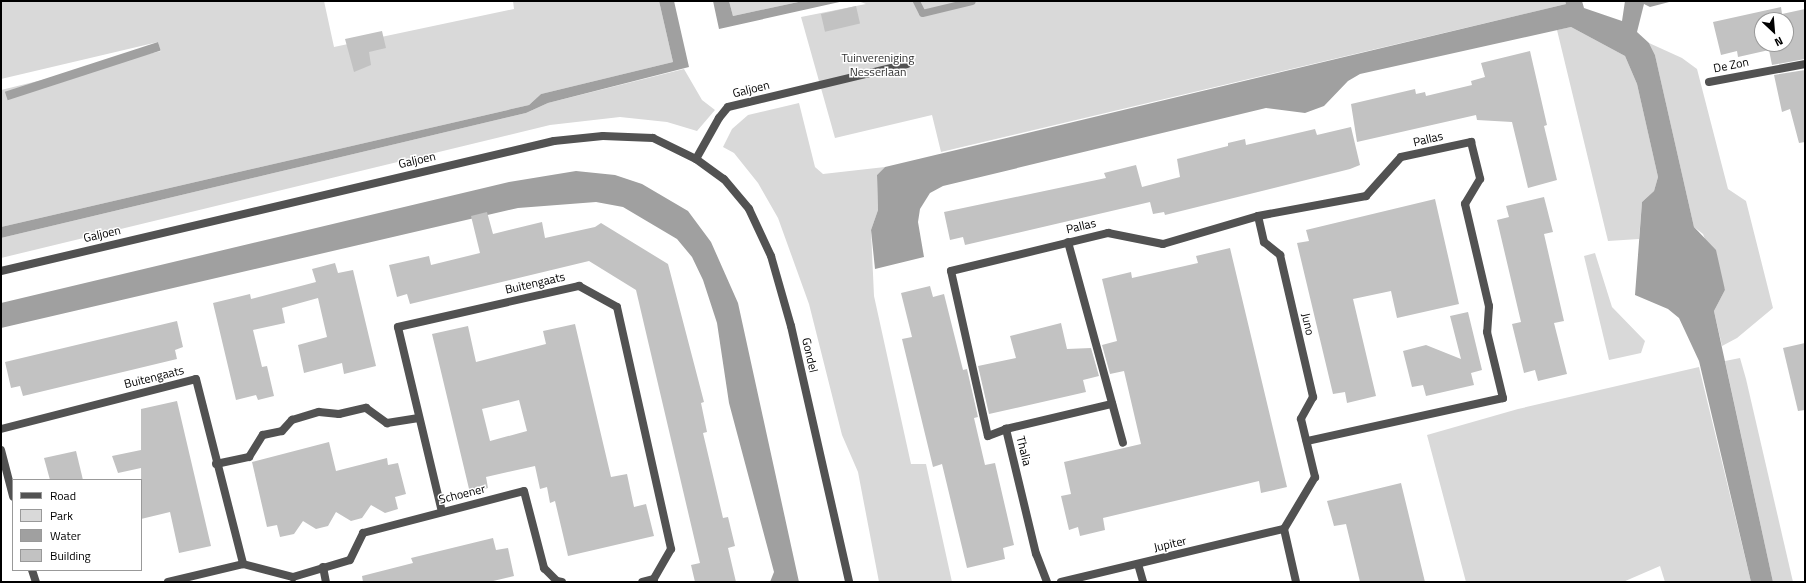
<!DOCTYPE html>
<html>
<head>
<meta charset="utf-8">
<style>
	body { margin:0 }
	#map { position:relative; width:1806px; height:583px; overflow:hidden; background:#fff; font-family:"Titillium Web",sans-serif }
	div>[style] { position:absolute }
	.green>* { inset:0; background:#d9d9d9 }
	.water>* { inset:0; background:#a0a0a0; transform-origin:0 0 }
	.stream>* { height:7px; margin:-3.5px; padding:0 3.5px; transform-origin:3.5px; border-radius:3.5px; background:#a0a0a0 }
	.building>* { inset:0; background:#c2c2c2; transform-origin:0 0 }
	.service>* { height:8px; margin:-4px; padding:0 4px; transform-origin:4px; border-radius:4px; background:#525252 }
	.pedestrian>* { height:8px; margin:-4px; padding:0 4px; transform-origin:4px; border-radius:4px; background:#525252 }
	.minor>* { height:8px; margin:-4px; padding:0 4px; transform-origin:4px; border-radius:4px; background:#525252 }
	span { translate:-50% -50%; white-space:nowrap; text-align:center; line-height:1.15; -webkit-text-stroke:3px #fff; paint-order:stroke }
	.park-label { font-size:12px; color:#303030 }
	.street-label { font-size:12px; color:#000 }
	.frame { position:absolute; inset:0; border:2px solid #000; pointer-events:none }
	.legend { position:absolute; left:12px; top:479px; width:130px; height:92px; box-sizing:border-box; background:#fff; border:1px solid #999; margin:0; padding:5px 7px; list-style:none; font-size:12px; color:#000 }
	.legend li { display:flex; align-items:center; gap:8px; height:20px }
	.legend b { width:20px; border:1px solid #999 }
	.north { position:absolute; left:1754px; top:12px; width:40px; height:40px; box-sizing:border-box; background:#fff; border:1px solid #999; border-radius:50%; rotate:154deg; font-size:11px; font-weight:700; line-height:16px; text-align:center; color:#000 }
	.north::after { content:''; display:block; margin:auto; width:14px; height:18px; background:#000; clip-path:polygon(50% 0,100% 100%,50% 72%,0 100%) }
</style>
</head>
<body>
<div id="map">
	<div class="green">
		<div style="clip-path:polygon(1px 1px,324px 1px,334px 47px,514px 9px,513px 1px,659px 1px,673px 62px,541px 94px,529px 105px,1px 227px,1px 90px,161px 51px,158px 42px,1px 79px)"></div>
		<div style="clip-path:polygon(729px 1px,803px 1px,733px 16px)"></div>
		<div style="clip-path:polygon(858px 1px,1565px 1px,1566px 4px,941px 152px,932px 115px,835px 138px,801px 17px,866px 4px)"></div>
		<div style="clip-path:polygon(1571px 27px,1625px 56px,1637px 84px,1658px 177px,1654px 191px,1642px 202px,1639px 239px,1608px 241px,1557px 30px)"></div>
		<div style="clip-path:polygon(1649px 43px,1682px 58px,1697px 69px,1728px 189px,1746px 201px,1773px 308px,1737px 338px,1722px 346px,1714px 311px,1725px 290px,1703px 234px,1694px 227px,1655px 55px)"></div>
		<div style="clip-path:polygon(684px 69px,702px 100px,715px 110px,697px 131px,667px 122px,620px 117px,550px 125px,1px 258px,1px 238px,526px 113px,548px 103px)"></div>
		<div style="clip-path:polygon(799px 103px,815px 167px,823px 174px,885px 167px,877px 175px,878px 210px,871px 230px,874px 296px,911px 464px,926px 464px,952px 582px,879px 582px,858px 472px,842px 435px,809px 304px,778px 218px,758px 183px,734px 153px,723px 147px,732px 129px,748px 115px)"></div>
		<div style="clip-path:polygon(1595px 253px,1612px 307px,1645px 341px,1641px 353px,1609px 360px,1584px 256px)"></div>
		<div style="clip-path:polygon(1740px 358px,1746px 379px,1793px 582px,1773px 582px,1725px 361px)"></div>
		<div style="clip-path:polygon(1699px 367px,1751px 582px,1665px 582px,1660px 566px,1623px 582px,1466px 582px,1427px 435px,1518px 409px)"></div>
	</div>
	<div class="water">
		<div style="clip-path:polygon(659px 1px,674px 1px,689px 67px,548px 103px,526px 113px,1px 238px,1px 227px,529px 105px,541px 94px,673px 62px)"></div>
		<div style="clip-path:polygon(713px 1px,729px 1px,733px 16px,803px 1px,844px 1px,719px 29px)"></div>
		<div style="clip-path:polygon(1565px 1px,1582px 1px,1584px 8px,1622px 21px,1625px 1px,1673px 1px,1650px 7px,1644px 4px,1637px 32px,1649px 43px,1655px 55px,1694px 227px,1716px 250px,1725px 290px,1714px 311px,1773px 582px,1751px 582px,1699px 361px,1679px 318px,1668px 309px,1635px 295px,1642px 202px,1654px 191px,1658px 177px,1637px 84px,1625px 56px,1571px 27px,1360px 74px,1348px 81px,1324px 106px,1305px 113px,1266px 108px,943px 186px,930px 193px,920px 209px,918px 222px,924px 257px,875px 269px,871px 230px,878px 210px,877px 175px,885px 167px,1566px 4px)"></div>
		<div style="left:158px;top:42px;width:9px;height:161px;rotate:72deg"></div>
		<div style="clip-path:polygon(576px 171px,615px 175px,642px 184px,688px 211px,711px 242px,738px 303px,799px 582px,770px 582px,774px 572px,729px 403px,717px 323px,703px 280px,692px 257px,677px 239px,623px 207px,596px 202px,518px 208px,1px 328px,1px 303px,509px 182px)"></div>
	</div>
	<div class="stream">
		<div style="left:916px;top:1px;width:13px;rotate:63deg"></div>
		<div style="left:922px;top:13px;width:51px;rotate:-13.5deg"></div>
	</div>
	<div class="building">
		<div style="left:856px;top:6px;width:18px;height:36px;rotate:77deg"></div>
		<div style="clip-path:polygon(evenodd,1781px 7px,1782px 14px,1805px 9px,1805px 59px,1772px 65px,1769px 50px,1738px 57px,1737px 51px,1721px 55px,1713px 22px,1781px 7px,1762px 20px,1786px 20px,1786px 44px,1762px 44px,1762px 20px)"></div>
		<div style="clip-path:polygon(382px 31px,386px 48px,369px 52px,371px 65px,354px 72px,345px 39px)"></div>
		<div style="clip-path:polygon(1530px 51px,1547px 125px,1544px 126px,1557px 180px,1528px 188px,1512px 122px,1477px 120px,1476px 115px,1357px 142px,1351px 104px,1415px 89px,1416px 94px,1425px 92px,1426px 96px,1472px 85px,1471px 81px,1485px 77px,1481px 63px)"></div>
		<div style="clip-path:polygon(1805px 70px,1805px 142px,1799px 143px,1790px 109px,1782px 112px,1774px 75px)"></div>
		<div style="clip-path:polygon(1351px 127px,1360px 165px,1350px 169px,1165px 215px,1164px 212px,1153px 214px,1150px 202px,965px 245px,963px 237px,950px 240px,944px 212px,1106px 178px,1104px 173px,1136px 165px,1142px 187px,1180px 177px,1177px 159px,1228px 146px,1228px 143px,1245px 139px,1246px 145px,1315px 129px,1317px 135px)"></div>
		<div style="clip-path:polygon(1544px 197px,1553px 232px,1544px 234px,1564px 321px,1554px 323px,1567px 374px,1538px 381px,1535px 370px,1524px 373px,1512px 324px,1521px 322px,1497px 220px,1509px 217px,1506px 206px)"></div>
		<div style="clip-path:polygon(1435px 199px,1459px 304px,1397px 318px,1391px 291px,1353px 299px,1376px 396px,1347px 403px,1345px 392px,1333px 394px,1297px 243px,1309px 241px,1306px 230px)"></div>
		<div style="clip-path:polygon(487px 212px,493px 234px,542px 222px,545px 238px,595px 227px,601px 223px,668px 264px,704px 402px,701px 403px,707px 432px,703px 433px,723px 518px,728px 517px,735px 546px,728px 548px,736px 582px,695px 582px,691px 565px,700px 563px,636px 290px,589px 261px,410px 304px,407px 294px,397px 297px,389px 265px,429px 256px,431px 265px,480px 253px,471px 216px)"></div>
		<div style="clip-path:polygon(1230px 248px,1287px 487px,1261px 493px,1259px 481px,1103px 518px,1105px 530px,1080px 536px,1078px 527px,1069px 530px,1061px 496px,1071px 494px,1064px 462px,1141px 444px,1124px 371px,1110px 374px,1102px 345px,1117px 341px,1102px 279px,1131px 272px,1132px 278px,1198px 263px,1196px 256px)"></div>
		<div style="clip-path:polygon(335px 263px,338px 273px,353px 270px,376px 366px,344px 374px,342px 363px,304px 373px,298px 345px,327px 337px,318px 298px,282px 308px,285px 323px,253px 330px,262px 367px,267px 366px,274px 396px,258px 400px,256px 395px,236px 400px,213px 303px,250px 294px,251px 299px,316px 282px,312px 269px)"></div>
		<div style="clip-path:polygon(930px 286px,933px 297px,944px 294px,963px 370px,967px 369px,978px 417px,974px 418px,985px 465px,995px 463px,1014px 545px,1003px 548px,1005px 559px,967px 568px,942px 464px,933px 467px,902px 339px,912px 337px,901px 293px)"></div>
		<div style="clip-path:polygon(1468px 312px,1482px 370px,1471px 373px,1474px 385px,1426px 396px,1423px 385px,1412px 387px,1403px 351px,1426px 345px,1461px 359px,1450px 316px)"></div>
		<div style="clip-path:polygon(177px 321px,183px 347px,175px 350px,177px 359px,23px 396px,20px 386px,11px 388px,5px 362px)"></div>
		<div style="clip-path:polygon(1061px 323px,1067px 349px,1091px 348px,1099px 376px,1083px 380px,1086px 392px,989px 414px,978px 366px,1016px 358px,1010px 336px)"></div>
		<div style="clip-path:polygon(evenodd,575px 324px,611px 477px,627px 474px,634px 507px,646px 504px,654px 536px,568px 556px,555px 501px,550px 503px,547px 487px,540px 489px,535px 466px,486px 477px,488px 488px,470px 493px,432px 334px,468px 326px,476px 362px,546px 344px,543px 331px,575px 324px,519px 400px,527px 431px,490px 441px,482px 409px,519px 400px)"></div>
		<div style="clip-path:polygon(1805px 343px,1805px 410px,1798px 411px,1783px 348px)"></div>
		<div style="clip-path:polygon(177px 401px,211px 546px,179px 553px,170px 512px,141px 519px,141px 468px,118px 473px,112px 456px,141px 450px,141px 409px)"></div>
		<div style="clip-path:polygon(329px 442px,336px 471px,387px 458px,388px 465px,398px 463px,406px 494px,395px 497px,398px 509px,385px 513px,371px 505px,362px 518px,351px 521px,336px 512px,328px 526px,316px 529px,303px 521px,294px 534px,280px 537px,277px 525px,267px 527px,252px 462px)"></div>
		<div style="clip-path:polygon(76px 451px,83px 480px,50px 480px,44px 458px)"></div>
		<div style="clip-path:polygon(1401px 483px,1425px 582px,1360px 582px,1346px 524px,1334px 526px,1327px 501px)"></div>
		<div style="clip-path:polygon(493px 538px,496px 550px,508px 548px,514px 576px,489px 582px,363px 582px,362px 576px,413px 563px,411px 558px)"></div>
	</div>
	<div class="service">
		<div style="left:719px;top:118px;width:14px;rotate:-51deg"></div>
		<div style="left:728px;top:107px;width:184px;rotate:-13.5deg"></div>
		<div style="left:1138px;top:564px;width:19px;rotate:74deg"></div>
	</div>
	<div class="pedestrian">
		<div style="left:1068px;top:242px;width:208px;rotate:74.7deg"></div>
		<div style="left:951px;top:271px;width:169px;rotate:77.4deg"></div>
		<div style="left:988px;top:436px;width:19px;rotate:-21deg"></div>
		<div style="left:216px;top:464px;width:34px;rotate:-12deg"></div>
		<div style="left:249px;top:457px;width:26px;rotate:-58deg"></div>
		<div style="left:263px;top:435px;width:19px;rotate:-12deg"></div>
		<div style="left:282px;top:431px;width:15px;rotate:-48deg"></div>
		<div style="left:292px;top:420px;width:28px;rotate:-17deg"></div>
		<div style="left:319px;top:412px;width:20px;rotate:6deg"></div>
		<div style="left:339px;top:414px;width:28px;rotate:-13deg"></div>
		<div style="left:366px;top:408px;width:26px;rotate:36deg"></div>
		<div style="left:387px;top:423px;width:32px;rotate:-9deg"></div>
	</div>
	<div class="minor">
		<div style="left:1709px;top:82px;width:98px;rotate:-10.6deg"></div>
		<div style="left:696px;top:159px;width:47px;rotate:-60.7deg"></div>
		<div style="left:1258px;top:216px;width:27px;rotate:77deg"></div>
		<div style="left:1264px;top:242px;width:21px;rotate:39deg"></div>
		<div style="left:1280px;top:255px;width:146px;rotate:76.9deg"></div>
		<div style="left:1313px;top:397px;width:25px;rotate:119deg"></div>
		<div style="left:1301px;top:419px;width:60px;rotate:76.4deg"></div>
		<div style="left:1315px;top:477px;width:61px;rotate:120.8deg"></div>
		<div style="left:1284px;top:529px;width:54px;rotate:77.2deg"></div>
		<div style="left:1px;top:271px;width:568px;rotate:-13.23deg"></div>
		<div style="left:554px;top:141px;width:49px;rotate:-5.8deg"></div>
		<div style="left:603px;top:136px;width:50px;rotate:2.3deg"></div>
		<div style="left:653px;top:138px;width:48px;rotate:26deg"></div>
		<div style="left:696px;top:159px;width:34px;rotate:36deg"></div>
		<div style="left:724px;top:179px;width:39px;rotate:50deg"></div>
		<div style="left:749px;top:209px;width:52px;rotate:64.9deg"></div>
		<div style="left:771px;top:256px;width:73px;rotate:74.1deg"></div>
		<div style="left:791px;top:326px;width:262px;rotate:77.2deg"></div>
		<div style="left:951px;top:271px;width:162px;rotate:-13.6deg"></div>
		<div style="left:1108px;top:233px;width:56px;rotate:11.3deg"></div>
		<div style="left:1163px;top:244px;width:99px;rotate:-16.4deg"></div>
		<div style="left:1258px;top:216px;width:110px;rotate:-10.5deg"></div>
		<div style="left:1366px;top:196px;width:52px;rotate:-48.1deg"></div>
		<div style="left:1401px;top:157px;width:72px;rotate:-12.1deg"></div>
		<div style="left:1471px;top:142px;width:38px;rotate:76deg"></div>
		<div style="left:1480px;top:179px;width:29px;rotate:121deg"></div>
		<div style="left:1465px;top:204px;width:105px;rotate:76.8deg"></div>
		<div style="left:1489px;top:306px;width:26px;rotate:94deg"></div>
		<div style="left:1487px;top:332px;width:68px;rotate:76.4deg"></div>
		<div style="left:1503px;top:398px;width:201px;rotate:167.6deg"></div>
		<div style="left:1px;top:429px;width:201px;rotate:-14.4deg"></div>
		<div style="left:196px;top:379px;width:191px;rotate:75.7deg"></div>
		<div style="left:1px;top:450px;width:48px;rotate:75.4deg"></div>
		<div style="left:442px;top:512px;width:190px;rotate:-103.4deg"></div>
		<div style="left:398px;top:327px;width:186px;rotate:-12.8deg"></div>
		<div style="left:579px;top:286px;width:43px;rotate:28.9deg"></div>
		<div style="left:617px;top:307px;width:248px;rotate:77.4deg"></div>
		<div style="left:671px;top:549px;width:34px;rotate:120deg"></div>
		<div style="left:654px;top:579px;width:12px;rotate:166deg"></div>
		<div style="left:323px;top:567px;width:15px;rotate:79deg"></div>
		<div style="left:32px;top:570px;width:13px;rotate:72deg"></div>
		<div style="left:168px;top:582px;width:77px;rotate:-13.5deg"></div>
		<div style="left:243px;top:564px;width:52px;rotate:14.6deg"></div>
		<div style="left:293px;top:577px;width:59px;rotate:-16.6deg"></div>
		<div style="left:350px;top:560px;width:30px;rotate:-64deg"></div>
		<div style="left:363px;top:533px;width:166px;rotate:-14.6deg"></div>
		<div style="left:524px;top:491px;width:80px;rotate:75.4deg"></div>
		<div style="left:544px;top:568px;width:18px;rotate:45deg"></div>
		<div style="left:557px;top:581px;width:5px;rotate:11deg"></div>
		<div style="left:1047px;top:582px;width:30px;rotate:-111deg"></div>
		<div style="left:1036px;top:554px;width:129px;rotate:-103.5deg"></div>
		<div style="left:1006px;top:429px;width:109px;rotate:-13.3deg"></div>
		<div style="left:1061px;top:582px;width:229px;rotate:-13.4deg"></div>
	</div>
	<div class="park-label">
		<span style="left:878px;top:65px">Tuinvereniging<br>Nesserlaan</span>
	</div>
	<div class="street-label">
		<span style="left:1731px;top:65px;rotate:-11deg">De Zon</span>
		<span style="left:751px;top:89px;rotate:-14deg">Galjoen</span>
		<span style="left:1428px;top:139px;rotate:-13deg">Pallas</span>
		<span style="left:417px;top:160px;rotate:-13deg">Galjoen</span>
		<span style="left:1081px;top:226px;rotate:-13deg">Pallas</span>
		<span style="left:102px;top:234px;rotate:-13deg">Galjoen</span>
		<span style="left:535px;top:283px;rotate:-13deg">Buitengaats</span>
		<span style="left:1308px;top:324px;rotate:77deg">Juno</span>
		<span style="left:810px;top:355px;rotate:77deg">Gondel</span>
		<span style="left:154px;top:377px;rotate:-14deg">Buitengaats</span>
		<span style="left:1024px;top:451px;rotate:76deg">Thalia</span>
		<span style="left:462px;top:494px;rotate:-14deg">Schoener</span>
		<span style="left:1170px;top:544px;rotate:-13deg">Jupiter</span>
	</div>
	<div class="frame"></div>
	<ul class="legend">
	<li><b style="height:5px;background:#525252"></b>Road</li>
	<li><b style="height:11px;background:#d9d9d9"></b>Park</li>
	<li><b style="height:11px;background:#a0a0a0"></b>Water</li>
	<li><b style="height:11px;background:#c2c2c2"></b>Building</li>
	</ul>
	<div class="north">N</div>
</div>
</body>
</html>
